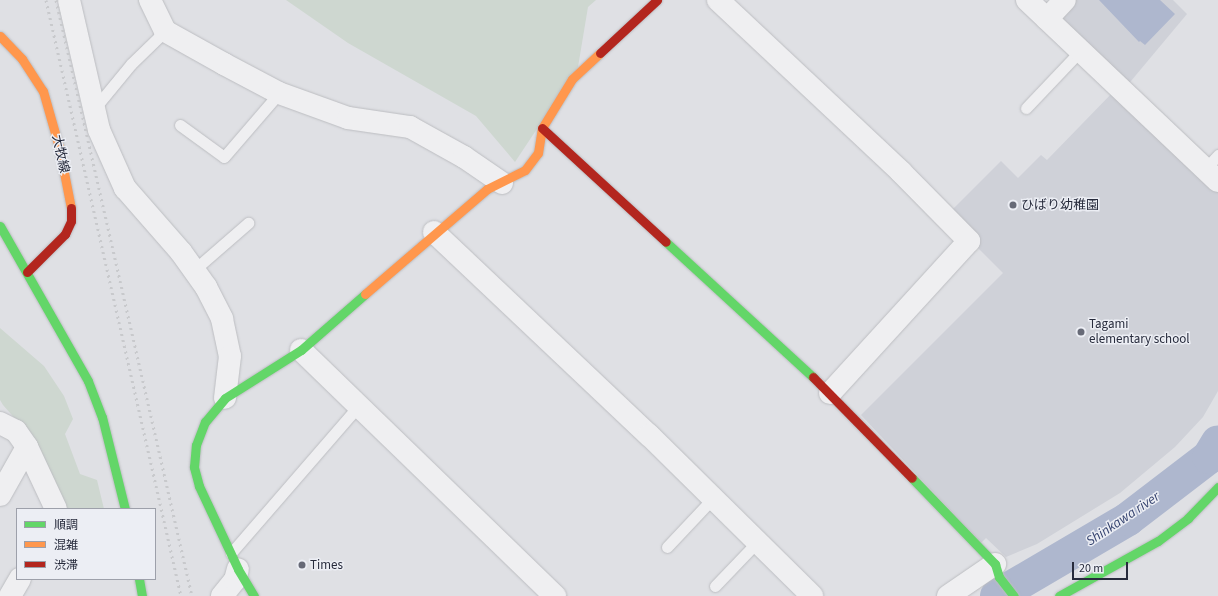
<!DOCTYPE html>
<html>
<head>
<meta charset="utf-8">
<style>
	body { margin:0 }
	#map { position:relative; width:1218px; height:596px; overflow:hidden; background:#dfe0e4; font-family:"Source Sans 3","Noto Sans JP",sans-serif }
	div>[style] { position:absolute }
	.built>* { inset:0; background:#cfd1d8 }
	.green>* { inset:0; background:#ced7d0 }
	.water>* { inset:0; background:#aeb7ce }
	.river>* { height:34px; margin:-17px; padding:0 17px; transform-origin:17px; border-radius:17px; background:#aeb7ce }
	.roads { filter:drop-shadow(0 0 1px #bcbdc1) drop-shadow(0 0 1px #bcbdc1) }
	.lane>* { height:11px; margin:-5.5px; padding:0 5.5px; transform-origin:5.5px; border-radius:5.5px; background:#efeff1 }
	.street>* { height:22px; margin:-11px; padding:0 11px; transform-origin:11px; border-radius:11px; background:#efeff1 }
	.fast>* { height:9px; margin:-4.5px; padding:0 4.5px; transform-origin:4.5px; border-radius:4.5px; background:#63d668 }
	.slow>* { height:9px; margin:-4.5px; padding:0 4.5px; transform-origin:4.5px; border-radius:4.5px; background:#ff974d }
	.jam>* { height:9px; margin:-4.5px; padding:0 4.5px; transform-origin:4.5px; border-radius:4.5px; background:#b3261e }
	.rail>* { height:3px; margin-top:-1.5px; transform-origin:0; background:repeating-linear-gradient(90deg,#c8c9cc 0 2px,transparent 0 6px) }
	.dots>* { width:11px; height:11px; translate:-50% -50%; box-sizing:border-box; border:2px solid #eceef4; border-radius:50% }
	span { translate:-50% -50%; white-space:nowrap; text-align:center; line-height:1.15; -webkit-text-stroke:3px #eceef4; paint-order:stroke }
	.street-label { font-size:13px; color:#272b3c }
	.poi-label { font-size:13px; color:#272b3c }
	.left { translate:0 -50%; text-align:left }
	.water-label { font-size:14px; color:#34426e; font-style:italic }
	.legend { position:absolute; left:16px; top:508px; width:140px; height:72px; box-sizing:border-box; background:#eceef4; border:1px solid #9da0aa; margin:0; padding:5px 7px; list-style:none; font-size:12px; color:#272b3c }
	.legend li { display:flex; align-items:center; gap:8px; height:20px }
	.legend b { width:20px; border:1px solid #9da0aa }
	.scale { position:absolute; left:1072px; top:562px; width:56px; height:18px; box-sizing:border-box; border:2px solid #272b3c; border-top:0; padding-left:5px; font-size:12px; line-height:14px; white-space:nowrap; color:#272b3c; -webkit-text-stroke:3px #eceef4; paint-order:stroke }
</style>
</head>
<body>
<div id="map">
	<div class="built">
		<div style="clip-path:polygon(1072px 0,1173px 0,1187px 14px,1126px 87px,1059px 23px)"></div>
		<div style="clip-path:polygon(1115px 90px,1218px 188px,1218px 391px,1203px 417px,1175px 447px,1120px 493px,1037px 544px,1006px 557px,986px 538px,981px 543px,861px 415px,1003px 273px,946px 216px,1001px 161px,1018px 178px,1041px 155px,1047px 160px)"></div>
	</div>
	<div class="green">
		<div style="clip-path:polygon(286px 0,596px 0,588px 7px,578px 67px,515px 162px,476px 116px,348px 43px)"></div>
		<div style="clip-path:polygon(0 328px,44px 366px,64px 396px,73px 419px,65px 434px,80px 474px,97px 480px,104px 509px,66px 509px,33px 439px,3px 405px,0 400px)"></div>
	</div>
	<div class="water">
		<div style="clip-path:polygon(1099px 0,1160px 0,1175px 14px,1145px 45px,1140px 41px,1139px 42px)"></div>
	</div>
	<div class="river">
		<div style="left:997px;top:596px;width:152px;rotate:-30.4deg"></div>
		<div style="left:1128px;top:519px;width:102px;rotate:-37.4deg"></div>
		<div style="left:1209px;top:457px;width:17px;rotate:-59deg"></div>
	</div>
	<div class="roads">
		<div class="lane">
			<div style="left:1026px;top:108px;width:79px;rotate:-46.5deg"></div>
			<div style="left:94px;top:109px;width:58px;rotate:-50.6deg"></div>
			<div style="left:131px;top:64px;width:47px;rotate:-44.1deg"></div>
			<div style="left:180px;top:125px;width:54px;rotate:36deg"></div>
			<div style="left:224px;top:157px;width:84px;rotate:-49.3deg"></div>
			<div style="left:1206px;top:168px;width:18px;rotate:-47deg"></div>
			<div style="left:194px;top:270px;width:72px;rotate:-41deg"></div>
			<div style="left:667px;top:547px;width:67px;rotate:-46.8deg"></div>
			<div style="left:231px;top:553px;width:196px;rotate:-49.1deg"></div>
			<div style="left:715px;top:586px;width:62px;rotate:-46.3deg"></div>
		</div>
		<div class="street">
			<div style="left:69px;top:0;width:133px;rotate:77deg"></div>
			<div style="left:99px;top:130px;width:64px;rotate:65.9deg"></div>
			<div style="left:125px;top:188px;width:85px;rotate:48.8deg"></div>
			<div style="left:181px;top:252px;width:43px;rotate:54.5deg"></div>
			<div style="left:206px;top:287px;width:36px;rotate:63deg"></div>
			<div style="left:222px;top:319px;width:38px;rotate:78deg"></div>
			<div style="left:230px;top:356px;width:42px;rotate:96.8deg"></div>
			<div style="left:150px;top:0;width:34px;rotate:64deg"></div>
			<div style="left:165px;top:31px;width:68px;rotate:29.2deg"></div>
			<div style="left:224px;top:64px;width:62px;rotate:27.8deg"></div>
			<div style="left:279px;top:93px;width:73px;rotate:19.9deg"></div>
			<div style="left:348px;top:118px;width:63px;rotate:8.3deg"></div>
			<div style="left:410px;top:127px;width:62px;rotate:29.1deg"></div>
			<div style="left:464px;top:157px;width:46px;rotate:34.4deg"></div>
			<div style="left:718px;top:0;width:251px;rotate:43.2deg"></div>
			<div style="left:901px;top:172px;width:97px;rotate:45.4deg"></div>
			<div style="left:969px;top:241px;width:206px;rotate:132.4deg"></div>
			<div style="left:1027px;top:0;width:263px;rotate:43.5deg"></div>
			<div style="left:1047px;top:19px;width:26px;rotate:-47deg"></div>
			<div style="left:434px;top:232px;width:296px;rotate:43.4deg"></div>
			<div style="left:649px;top:435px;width:229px;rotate:44.6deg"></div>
			<div style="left:301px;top:350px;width:354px;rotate:44.1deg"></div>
			<div style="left:0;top:423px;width:18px;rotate:27deg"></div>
			<div style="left:16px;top:431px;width:19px;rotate:55deg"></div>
			<div style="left:27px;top:447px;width:68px;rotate:64.9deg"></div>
			<div style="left:0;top:495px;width:55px;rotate:-60.6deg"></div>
			<div style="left:10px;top:596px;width:20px;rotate:-60deg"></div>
			<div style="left:222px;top:596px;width:21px;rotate:-51deg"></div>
			<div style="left:235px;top:580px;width:11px;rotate:-75deg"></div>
			<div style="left:948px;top:596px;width:57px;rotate:-34.2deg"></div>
		</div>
		<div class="fast">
			<div style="left:0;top:226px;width:178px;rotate:60.4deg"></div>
			<div style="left:88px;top:381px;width:39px;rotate:69deg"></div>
			<div style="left:102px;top:417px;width:95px;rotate:76deg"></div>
			<div style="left:666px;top:242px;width:200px;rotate:42.6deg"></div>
			<div style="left:912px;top:478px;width:120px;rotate:46deg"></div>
			<div style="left:995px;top:564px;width:14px;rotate:73deg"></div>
			<div style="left:999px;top:577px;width:24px;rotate:52deg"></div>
			<div style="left:139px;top:579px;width:17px;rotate:80deg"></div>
			<div style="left:254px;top:596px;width:31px;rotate:-121deg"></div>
			<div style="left:238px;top:569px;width:92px;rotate:-115.2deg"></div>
			<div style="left:199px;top:486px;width:20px;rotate:-105deg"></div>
			<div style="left:194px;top:467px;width:22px;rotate:-85deg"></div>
			<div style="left:196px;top:445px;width:25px;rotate:-69deg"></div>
			<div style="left:205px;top:422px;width:31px;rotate:-50deg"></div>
			<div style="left:225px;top:398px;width:90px;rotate:-32.3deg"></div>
			<div style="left:301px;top:350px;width:85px;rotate:-41.2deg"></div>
			<div style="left:1059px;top:596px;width:113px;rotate:-29.1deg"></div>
			<div style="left:1158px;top:541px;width:38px;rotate:-37deg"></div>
			<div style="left:1188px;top:518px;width:43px;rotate:-45.9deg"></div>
		</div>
		<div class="slow">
			<div style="left:0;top:36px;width:32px;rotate:46deg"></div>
			<div style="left:22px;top:59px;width:38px;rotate:57deg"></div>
			<div style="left:43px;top:91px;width:58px;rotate:74.1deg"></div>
			<div style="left:59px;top:147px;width:62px;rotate:78.9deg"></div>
			<div style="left:365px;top:294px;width:161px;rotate:-40.7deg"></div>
			<div style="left:487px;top:189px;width:42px;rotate:-26.6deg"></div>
			<div style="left:525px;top:170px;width:21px;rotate:-53deg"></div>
			<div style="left:538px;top:153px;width:25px;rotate:-81deg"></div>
			<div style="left:542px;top:128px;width:57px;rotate:-58.5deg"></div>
			<div style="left:572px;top:79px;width:38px;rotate:-43deg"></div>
		</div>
		<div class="jam">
			<div style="left:600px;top:53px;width:78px;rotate:-42.9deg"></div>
			<div style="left:542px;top:128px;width:168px;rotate:42.6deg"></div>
			<div style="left:27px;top:272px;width:54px;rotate:-45deg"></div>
			<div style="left:65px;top:234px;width:14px;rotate:-65deg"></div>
			<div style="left:71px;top:221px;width:13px;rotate:-90deg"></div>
			<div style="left:813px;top:377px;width:141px;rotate:45.6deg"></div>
		</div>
	</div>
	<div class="rail">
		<div style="left:46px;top:0;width:611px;rotate:77.24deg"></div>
		<div style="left:56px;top:0;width:611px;rotate:77.15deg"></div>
	</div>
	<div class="dots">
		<div style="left:1013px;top:205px;background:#676a77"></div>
		<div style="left:1081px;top:332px;background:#676a77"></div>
		<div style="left:302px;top:565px;background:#676a77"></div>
	</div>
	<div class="street-label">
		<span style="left:60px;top:154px;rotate:78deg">大牧線</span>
	</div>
	<div class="poi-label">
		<span class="left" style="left:1021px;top:205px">ひばり幼稚園</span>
		<span class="left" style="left:1089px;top:332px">Tagami<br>elementary school</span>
		<span class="left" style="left:310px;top:565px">Times</span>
	</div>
	<div class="water-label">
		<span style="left:1123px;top:519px;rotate:-34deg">Shinkawa river</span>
	</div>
	<ul class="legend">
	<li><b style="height:5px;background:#63d668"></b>順調</li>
	<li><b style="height:5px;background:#ff974d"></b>混雑</li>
	<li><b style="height:5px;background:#b3261e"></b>渋滞</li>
	</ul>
	<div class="scale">20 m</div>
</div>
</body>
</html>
